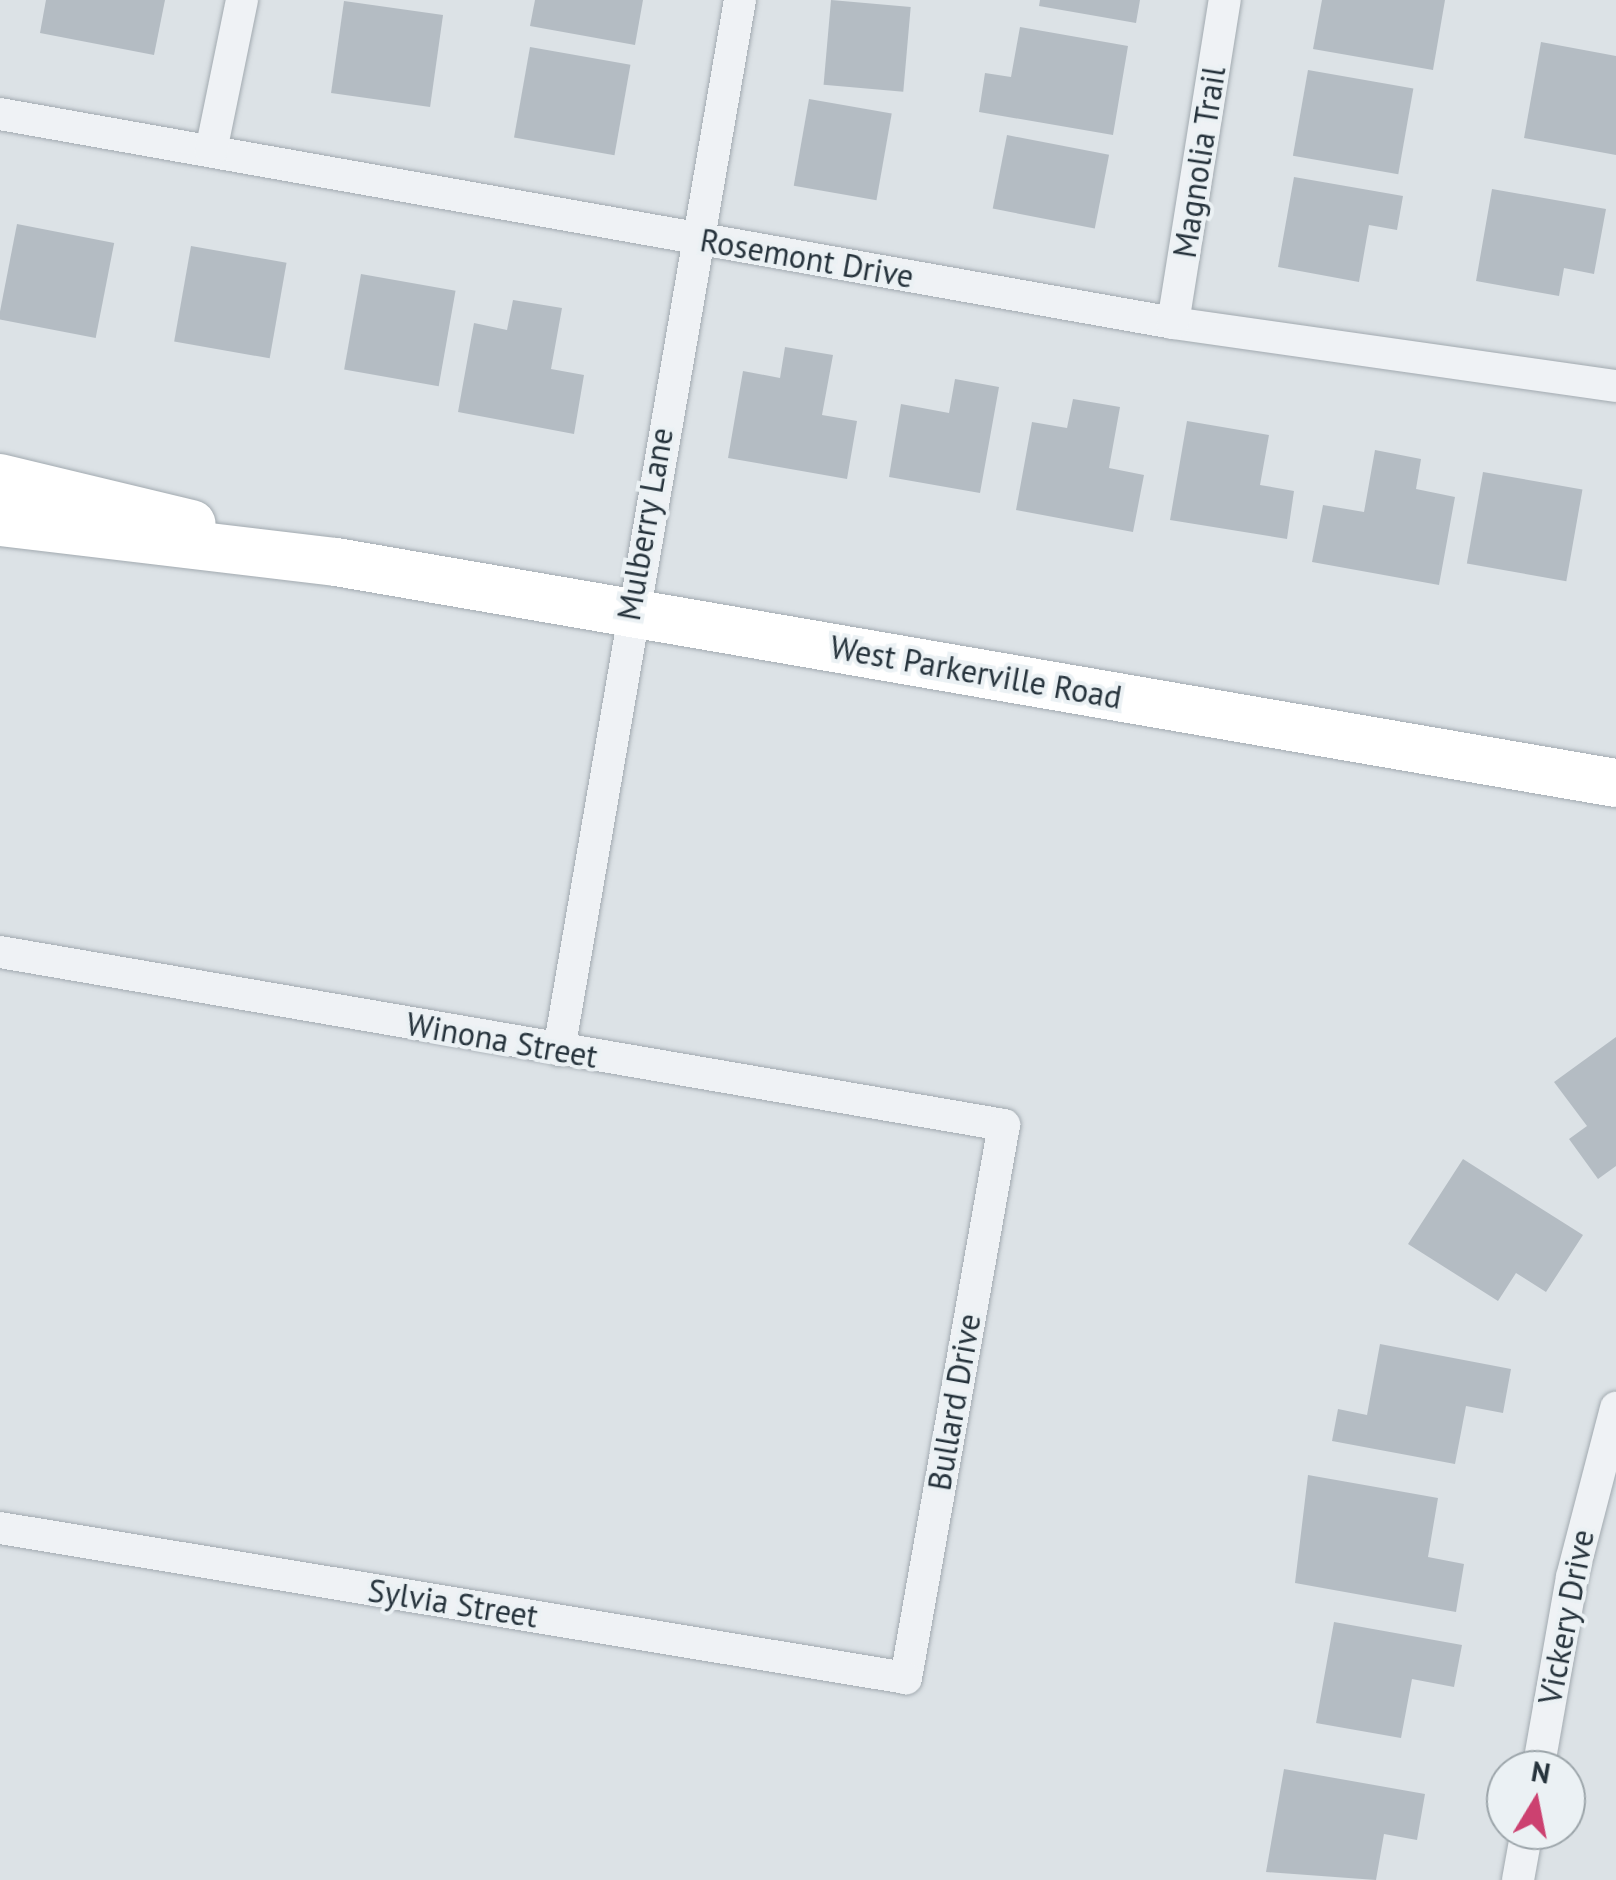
<!DOCTYPE html>
<html>
<head>
<meta charset="utf-8">
<style>
	body { margin:0 }
	#map { position:relative; width:1616px; height:1880px; overflow:hidden; background:#dce2e6; font-family:"PT Sans",sans-serif }
	div>[style] { position:absolute }
	.building>* { inset:0; background:#b4bcc3; transform-origin:0 0 }
	.roads { filter:drop-shadow(0 0 2px #a2aab0) drop-shadow(0 0 2px #a2aab0) }
	.minor>* { height:32px; margin:-16px; padding:0 16px; transform-origin:16px; border-radius:16px; background:#eff2f5 }
	.secondary>* { height:48px; margin:-24px; padding:0 24px; transform-origin:24px; border-radius:24px; background:#fff }
	span { translate:-50% -50%; white-space:nowrap; text-align:center; line-height:1.15; -webkit-text-stroke:8px #ebf1f4; paint-order:stroke }
	.street-label { font-size:32px; color:#26333c }
	.north { position:absolute; left:1486px; top:1750px; width:100px; height:100px; box-sizing:border-box; background:#ebf1f4; border:2px solid #9ca5aa; border-radius:50%; rotate:10deg; font-size:28px; font-weight:700; line-height:40px; text-align:center; color:#26333c }
	.north::after { content:''; display:block; margin:auto; width:35px; height:45px; background:#cc4170; clip-path:polygon(50% 0,100% 100%,50% 72%,0 100%) }
</style>
</head>
<body>
<div id="map">
	<div class="building">
		<div style="clip-path:polygon(46px 0,165px 0,154px 55px,40px 33px)"></div>
		<div style="clip-path:polygon(535px 0,643px 0,635px 45px,530px 26px)"></div>
		<div style="left:831px;top:0;width:80px;height:85px;rotate:5deg"></div>
		<div style="clip-path:polygon(1040px 0,1140px 0,1136px 23px,1039px 6px)"></div>
		<div style="clip-path:polygon(1322px 0,1445px 0,1433px 70px,1313px 49px)"></div>
		<div style="left:344px;top:1px;width:100px;height:93px;rotate:8deg"></div>
		<div style="clip-path:polygon(1020px 27px,1128px 46px,1113px 135px,979px 112px,985px 73px,1011px 77px)"></div>
		<div style="clip-path:polygon(1541px 42px,1616px 56px,1616px 155px,1524px 138px)"></div>
		<div style="left:530px;top:47px;width:102px;height:92px;rotate:10deg"></div>
		<div style="left:1308px;top:70px;width:107px;height:87px;rotate:10deg"></div>
		<div style="left:809px;top:99px;width:84px;height:88px;rotate:10deg"></div>
		<div style="left:1007px;top:135px;width:104px;height:75px;rotate:11deg"></div>
		<div style="clip-path:polygon(1294px 177px,1403px 196px,1397px 230px,1369px 225px,1359px 282px,1278px 267px)"></div>
		<div style="clip-path:polygon(1492px 189px,1606px 209px,1594px 274px,1564px 268px,1559px 296px,1476px 281px)"></div>
		<div style="left:17px;top:224px;width:99px;height:97px;rotate:11deg"></div>
		<div style="left:191px;top:246px;width:97px;height:97px;rotate:10deg"></div>
		<div style="left:361px;top:274px;width:96px;height:97px;rotate:10deg"></div>
		<div style="clip-path:polygon(513px 300px,562px 308px,551px 369px,584px 375px,574px 434px,458px 412px,474px 323px,507px 330px)"></div>
		<div style="clip-path:polygon(785px 347px,833px 355px,822px 415px,857px 421px,847px 479px,728px 458px,743px 371px,780px 378px)"></div>
		<div style="clip-path:polygon(955px 379px,999px 387px,980px 493px,889px 477px,901px 404px,949px 413px)"></div>
		<div style="clip-path:polygon(1073px 399px,1120px 407px,1109px 468px,1144px 475px,1133px 532px,1016px 510px,1032px 422px,1067px 428px)"></div>
		<div style="clip-path:polygon(1187px 421px,1269px 435px,1260px 485px,1294px 491px,1287px 539px,1170px 520px)"></div>
		<div style="clip-path:polygon(1375px 450px,1421px 459px,1416px 489px,1455px 497px,1439px 585px,1312px 562px,1323px 505px,1364px 512px)"></div>
		<div style="left:1483px;top:472px;width:101px;height:93px;rotate:10deg"></div>
		<div style="clip-path:polygon(1616px 1037px,1616px 1166px,1598px 1179px,1569px 1139px,1587px 1126px,1554px 1082px)"></div>
		<div style="clip-path:polygon(1463px 1159px,1583px 1235px,1546px 1292px,1516px 1273px,1498px 1301px,1408px 1244px)"></div>
		<div style="clip-path:polygon(1380px 1344px,1511px 1369px,1503px 1413px,1466px 1406px,1455px 1464px,1332px 1441px,1338px 1409px,1367px 1415px)"></div>
		<div style="clip-path:polygon(1308px 1475px,1438px 1498px,1428px 1557px,1464px 1564px,1456px 1612px,1295px 1583px)"></div>
		<div style="clip-path:polygon(1334px 1622px,1462px 1645px,1454px 1687px,1412px 1679px,1401px 1738px,1316px 1723px)"></div>
		<div style="clip-path:polygon(1284px 1769px,1425px 1794px,1417px 1840px,1384px 1834px,1376px 1880px,1266px 1872px)"></div>
	</div>
	<div class="roads">
		<div class="minor">
			<div style="left:0;top:114px;width:1191px;rotate:10.1deg"></div>
			<div style="left:1173px;top:323px;width:447px;rotate:8.1deg"></div>
			<div style="left:211px;top:151px;width:154px;rotate:-78.4deg"></div>
			<div style="left:1173px;top:323px;width:327px;rotate:-80.9deg"></div>
			<div style="left:0;top:952px;width:1019px;rotate:9.78deg"></div>
			<div style="left:1004px;top:1125px;width:562px;rotate:100.05deg"></div>
			<div style="left:906px;top:1678px;width:918px;rotate:-170.6deg"></div>
			<div style="left:559px;top:1050px;width:1065px;rotate:-80.22deg"></div>
			<div style="left:1538px;top:1770px;width:196px;rotate:-80deg"></div>
			<div style="left:1572px;top:1577px;width:175px;rotate:-75.4deg"></div>
			<div style="left:1518px;top:1880px;width:51px;rotate:-79.8deg"></div>
		</div>
		<div class="secondary">
			<div style="left:0;top:478px;width:197px;rotate:13.5deg"></div>
			<div style="left:0;top:522px;width:338px;rotate:6.8deg"></div>
			<div style="left:336px;top:562px;width:1299px;rotate:9.8deg"></div>
		</div>
	</div>
	<div class="street-label">
		<span style="left:1199px;top:162px;rotate:-81deg">Magnolia Trail</span>
		<span style="left:807px;top:258px;rotate:10deg">Rosemont Drive</span>
		<span style="left:645px;top:524px;rotate:-80deg">Mulberry Lane</span>
		<span style="left:976px;top:672px;rotate:10deg">West Parkerville Road</span>
		<span style="left:502px;top:1040px;rotate:10deg">Winona Street</span>
		<span style="left:954px;top:1402px;rotate:-80deg">Bullard Drive</span>
		<span style="left:453px;top:1603px;rotate:9deg">Sylvia Street</span>
		<span style="left:1566px;top:1617px;rotate:-79deg">Vickery Drive</span>
	</div>
	<div class="north">N</div>
</div>
</body>
</html>
